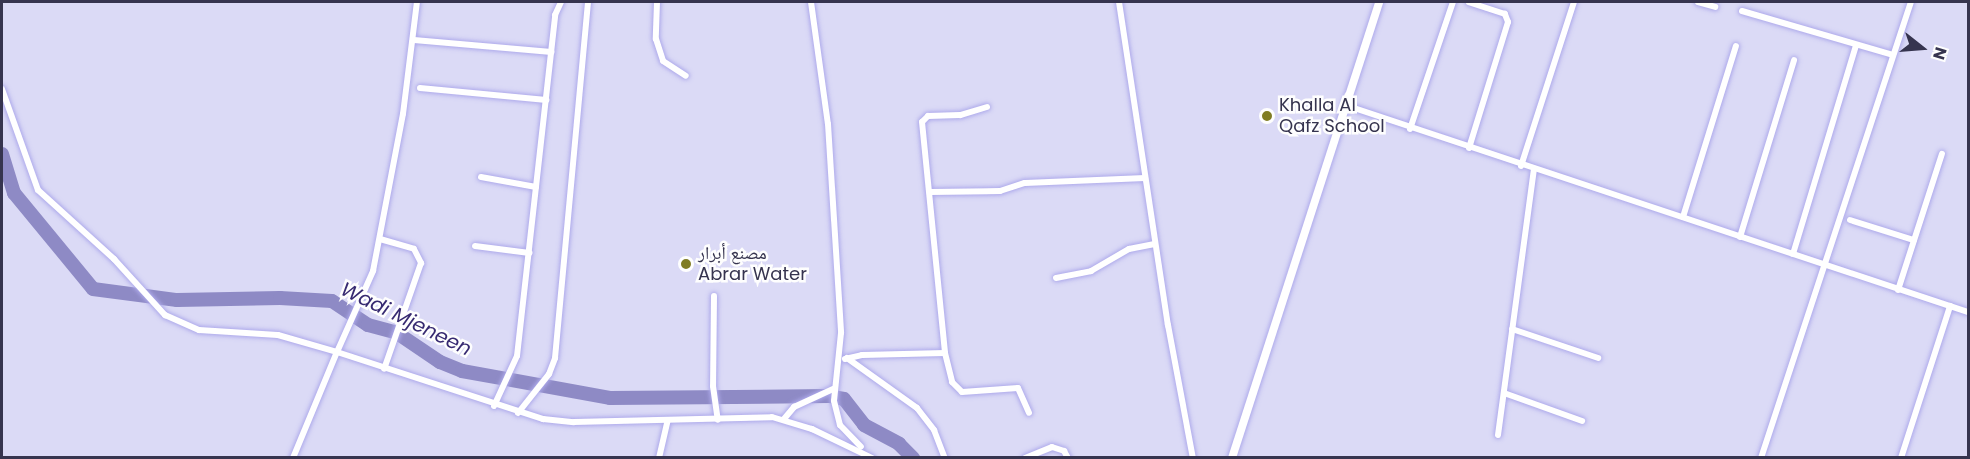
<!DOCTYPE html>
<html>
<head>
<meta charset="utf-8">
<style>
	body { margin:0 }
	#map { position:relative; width:1970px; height:459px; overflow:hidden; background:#dbdaf6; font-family:Poppins,"Noto Naskh Arabic",sans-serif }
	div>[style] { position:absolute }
	.river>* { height:14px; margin:-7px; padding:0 7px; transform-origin:7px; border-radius:7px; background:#8e8ac5 }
	.roads { filter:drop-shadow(0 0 2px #aeaaeb) drop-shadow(0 0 2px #aeaaeb) }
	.minor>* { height:6px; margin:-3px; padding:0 3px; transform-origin:3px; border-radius:3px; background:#fff }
	.tertiary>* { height:8px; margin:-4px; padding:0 4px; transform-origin:4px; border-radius:4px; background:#fff }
	.dots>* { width:16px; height:16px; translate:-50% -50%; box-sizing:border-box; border:3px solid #fefefe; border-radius:50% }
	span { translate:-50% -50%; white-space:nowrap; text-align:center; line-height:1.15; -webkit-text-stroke:5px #fefefe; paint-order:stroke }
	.poi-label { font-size:18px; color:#36344f }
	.left { translate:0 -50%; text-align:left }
	.water-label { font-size:20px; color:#372a71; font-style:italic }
	.frame { position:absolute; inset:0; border:3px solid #36344f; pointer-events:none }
	.north { position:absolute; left:1892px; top:18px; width:60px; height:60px; -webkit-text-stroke:4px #fefefe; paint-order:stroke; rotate:107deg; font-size:16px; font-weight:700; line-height:24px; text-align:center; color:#36344f }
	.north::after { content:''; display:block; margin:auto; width:21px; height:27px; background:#36344f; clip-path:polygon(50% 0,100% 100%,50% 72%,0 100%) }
</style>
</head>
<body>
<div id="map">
	<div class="river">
		<div style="left:2px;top:154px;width:41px;rotate:72.9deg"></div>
		<div style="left:14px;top:193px;width:124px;rotate:50.5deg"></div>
		<div style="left:93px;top:289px;width:85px;rotate:7.5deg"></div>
		<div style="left:177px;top:300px;width:103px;rotate:-1.1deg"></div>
		<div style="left:280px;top:298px;width:52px;rotate:3.3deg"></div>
		<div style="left:332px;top:301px;width:43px;rotate:33.7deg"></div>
		<div style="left:368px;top:325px;width:30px;rotate:15deg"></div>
		<div style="left:397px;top:333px;width:52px;rotate:34deg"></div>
		<div style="left:440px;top:362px;width:24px;rotate:22deg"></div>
		<div style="left:462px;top:371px;width:150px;rotate:10.3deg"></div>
		<div style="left:610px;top:398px;width:219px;rotate:-0.5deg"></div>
		<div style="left:829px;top:396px;width:15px;rotate:11deg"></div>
		<div style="left:844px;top:399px;width:33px;rotate:52deg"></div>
		<div style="left:864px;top:425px;width:40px;rotate:28deg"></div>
		<div style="left:899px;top:444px;width:20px;rotate:45deg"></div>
	</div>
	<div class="roads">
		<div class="minor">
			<div style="left:657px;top:2px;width:37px;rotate:92deg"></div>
			<div style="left:656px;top:39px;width:23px;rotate:72deg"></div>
			<div style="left:663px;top:61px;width:27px;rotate:33deg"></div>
			<div style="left:811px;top:2px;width:123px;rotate:82.1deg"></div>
			<div style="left:828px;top:124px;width:209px;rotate:86.4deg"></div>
			<div style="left:841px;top:333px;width:68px;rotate:95.9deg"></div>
			<div style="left:834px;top:401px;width:25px;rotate:76deg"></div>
			<div style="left:840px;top:425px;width:30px;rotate:46deg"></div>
			<div style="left:1119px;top:2px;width:327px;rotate:81.4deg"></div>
			<div style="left:1168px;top:325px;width:135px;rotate:79.4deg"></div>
			<div style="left:1698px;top:2px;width:18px;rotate:16deg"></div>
			<div style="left:1742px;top:11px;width:157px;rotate:16.2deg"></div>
			<div style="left:414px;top:40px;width:138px;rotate:5deg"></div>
			<div style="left:420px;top:88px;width:127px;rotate:5.4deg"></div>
			<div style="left:2px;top:89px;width:107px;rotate:70.4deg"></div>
			<div style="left:38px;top:190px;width:103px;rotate:42.2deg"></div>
			<div style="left:114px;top:259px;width:76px;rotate:47.7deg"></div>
			<div style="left:165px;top:315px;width:37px;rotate:24deg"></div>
			<div style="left:199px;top:330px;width:79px;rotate:3.6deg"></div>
			<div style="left:278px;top:335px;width:61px;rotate:16.1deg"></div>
			<div style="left:337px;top:352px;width:89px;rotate:-66deg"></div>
			<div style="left:373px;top:271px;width:160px;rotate:-79.2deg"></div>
			<div style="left:403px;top:114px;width:113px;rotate:-82.9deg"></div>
			<div style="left:1345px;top:105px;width:656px;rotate:18.38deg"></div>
			<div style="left:987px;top:107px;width:28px;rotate:163deg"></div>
			<div style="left:960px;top:115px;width:32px;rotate:178deg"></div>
			<div style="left:928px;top:116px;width:8px;rotate:135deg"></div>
			<div style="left:922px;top:122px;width:232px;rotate:84.3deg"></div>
			<div style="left:945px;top:353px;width:30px;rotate:76deg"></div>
			<div style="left:952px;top:382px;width:14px;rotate:45deg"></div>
			<div style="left:962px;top:392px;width:56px;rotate:-4.1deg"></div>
			<div style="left:1018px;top:388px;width:27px;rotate:66deg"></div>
			<div style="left:1410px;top:129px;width:134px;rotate:-71.3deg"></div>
			<div style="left:1469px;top:148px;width:132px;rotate:-72.8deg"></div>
			<div style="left:1508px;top:22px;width:9px;rotate:-111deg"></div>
			<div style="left:1505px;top:14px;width:38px;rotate:-162deg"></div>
			<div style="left:1521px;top:166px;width:172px;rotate:-72.1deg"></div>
			<div style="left:481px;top:177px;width:56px;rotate:10.3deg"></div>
			<div style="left:930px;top:192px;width:70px;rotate:-0.8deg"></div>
			<div style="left:1000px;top:191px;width:26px;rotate:-18deg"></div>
			<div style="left:1025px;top:183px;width:120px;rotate:-2.4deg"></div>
			<div style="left:1683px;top:217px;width:179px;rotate:-72.8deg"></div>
			<div style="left:1850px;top:220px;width:67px;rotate:17.4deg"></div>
			<div style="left:1740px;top:237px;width:185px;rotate:-73deg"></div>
			<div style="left:380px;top:239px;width:35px;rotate:16deg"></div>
			<div style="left:414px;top:249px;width:16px;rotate:63deg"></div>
			<div style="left:421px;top:263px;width:112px;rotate:109.2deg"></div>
			<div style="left:475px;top:246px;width:55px;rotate:7.3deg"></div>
			<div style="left:1793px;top:254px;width:218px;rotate:-73.2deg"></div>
			<div style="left:1056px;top:278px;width:36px;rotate:-11deg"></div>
			<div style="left:1091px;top:271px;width:44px;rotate:-30.1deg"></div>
			<div style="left:1129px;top:249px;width:26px;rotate:-11deg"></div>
			<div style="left:1898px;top:290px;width:143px;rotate:-72.1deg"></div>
			<div style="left:714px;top:296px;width:90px;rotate:90.6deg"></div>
			<div style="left:713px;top:386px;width:34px;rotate:82deg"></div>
			<div style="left:1512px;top:329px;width:91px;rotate:18.6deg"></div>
			<div style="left:847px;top:358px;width:86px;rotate:35.5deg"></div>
			<div style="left:917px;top:408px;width:28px;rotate:52deg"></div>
			<div style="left:934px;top:430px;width:30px;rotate:69deg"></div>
			<div style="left:845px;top:359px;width:17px;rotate:-13deg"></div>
			<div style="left:862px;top:355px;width:83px;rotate:-1.4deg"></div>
			<div style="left:1504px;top:393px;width:83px;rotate:19.7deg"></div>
			<div style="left:494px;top:406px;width:55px;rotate:-65.3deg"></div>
			<div style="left:517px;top:356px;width:343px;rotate:-83.6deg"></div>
			<div style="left:555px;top:15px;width:14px;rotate:-65deg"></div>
			<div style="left:518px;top:413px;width:50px;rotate:-51.5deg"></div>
			<div style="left:549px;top:374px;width:17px;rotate:-69deg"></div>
			<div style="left:555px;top:358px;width:358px;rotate:-84.7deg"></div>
			<div style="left:784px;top:419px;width:16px;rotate:-50deg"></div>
			<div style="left:794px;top:407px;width:43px;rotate:-24.8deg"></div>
			<div style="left:1498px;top:435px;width:267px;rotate:-82.3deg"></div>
			<div style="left:293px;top:458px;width:115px;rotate:-67.5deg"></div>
			<div style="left:337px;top:352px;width:217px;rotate:18deg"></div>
			<div style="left:543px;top:419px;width:31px;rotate:6deg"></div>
			<div style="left:574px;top:422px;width:198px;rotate:-1.4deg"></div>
			<div style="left:772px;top:417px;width:42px;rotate:16.7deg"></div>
			<div style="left:812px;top:429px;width:67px;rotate:25.8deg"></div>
			<div style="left:659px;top:458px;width:39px;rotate:-77deg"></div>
			<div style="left:1025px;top:458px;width:29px;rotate:-22deg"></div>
			<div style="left:1052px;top:447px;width:13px;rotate:18deg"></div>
			<div style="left:1064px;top:451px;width:8px;rotate:60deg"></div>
			<div style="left:1761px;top:458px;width:480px;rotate:-71.8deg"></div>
			<div style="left:1901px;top:458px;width:160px;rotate:-72.1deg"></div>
		</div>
		<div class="tertiary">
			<div style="left:1232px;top:458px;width:479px;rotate:-72.1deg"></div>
		</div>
	</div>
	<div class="dots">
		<div style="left:1267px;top:116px;background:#807c23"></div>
		<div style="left:686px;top:264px;background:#807c23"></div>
	</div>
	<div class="poi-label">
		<span class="left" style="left:1279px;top:116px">Khalla Al<br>Qafz School</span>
		<span class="left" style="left:698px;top:264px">مصنع أبرار<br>Abrar Water</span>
	</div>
	<div class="water-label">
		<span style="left:406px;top:319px;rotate:26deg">Wadi Mjeneen</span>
	</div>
	<div class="frame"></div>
	<div class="north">N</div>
</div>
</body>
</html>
